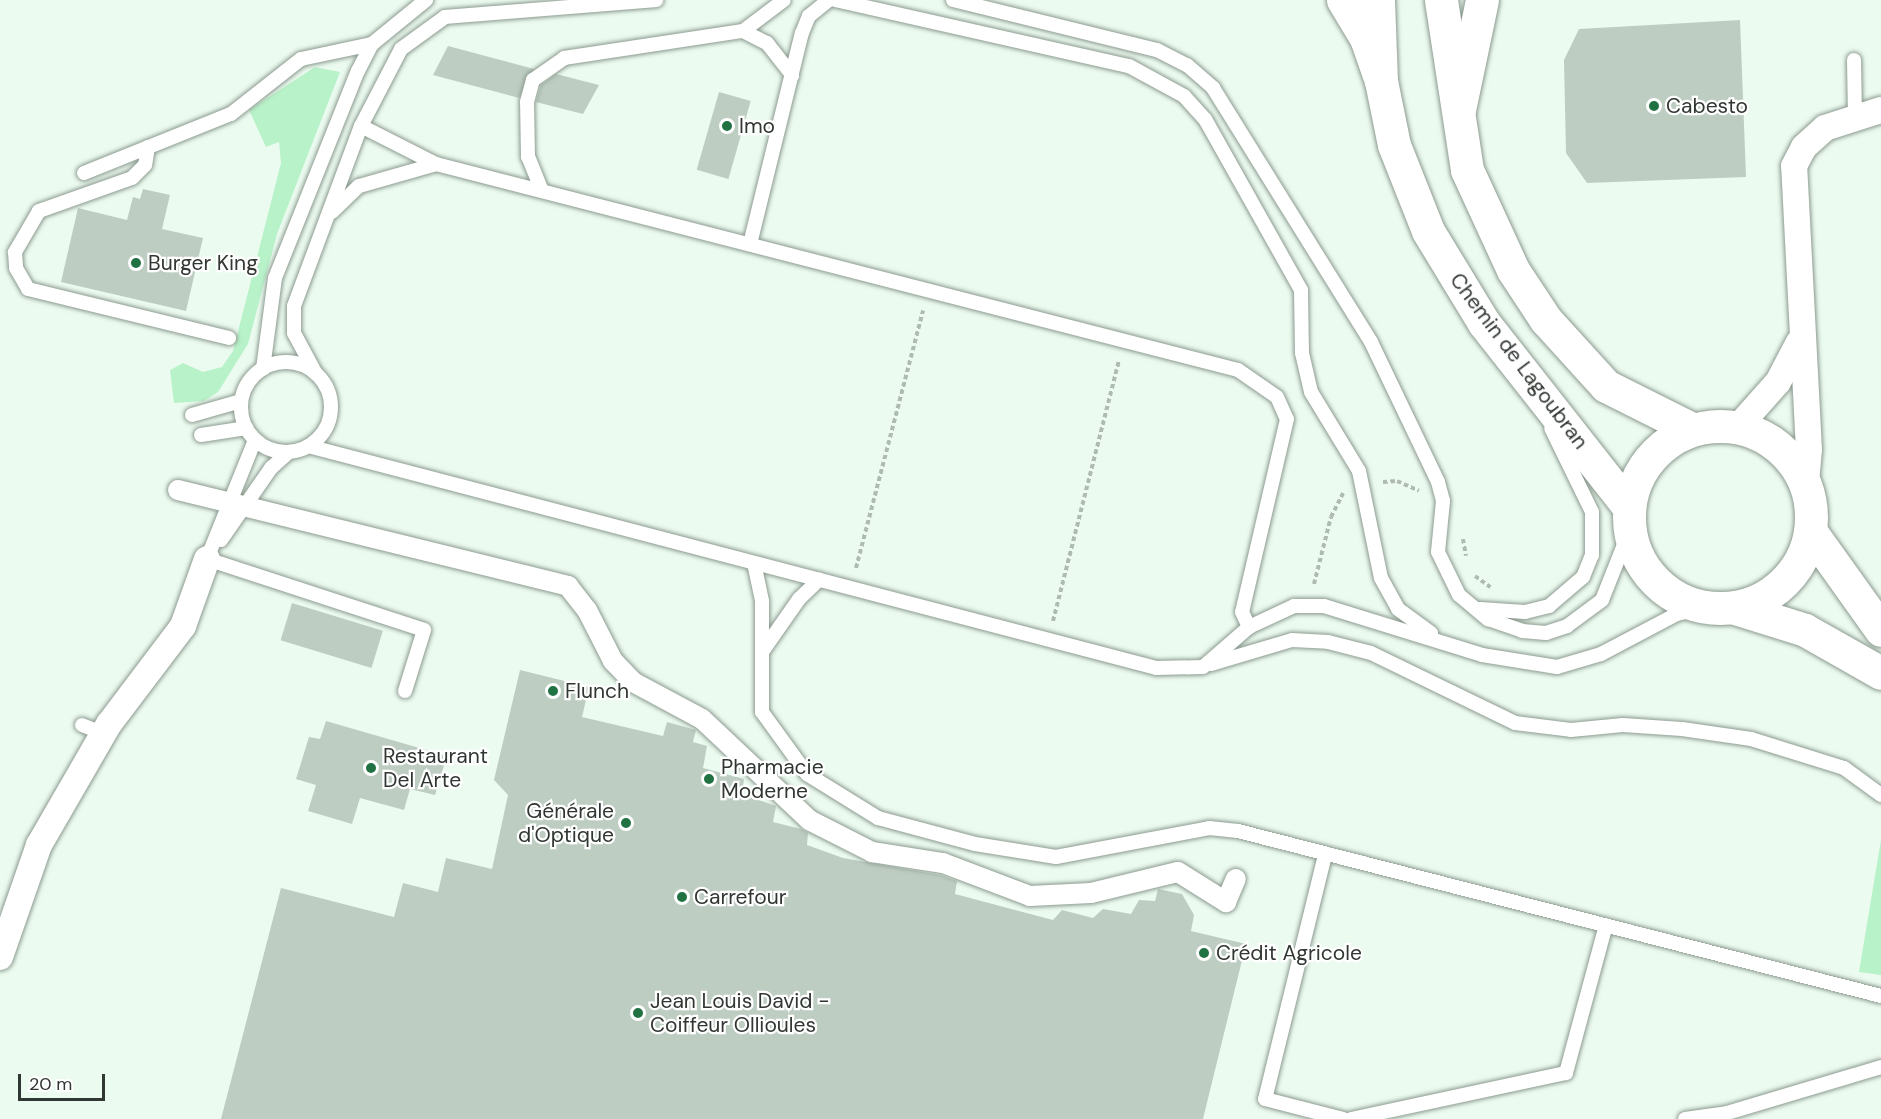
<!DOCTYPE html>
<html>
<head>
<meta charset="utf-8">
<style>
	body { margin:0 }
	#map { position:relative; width:1881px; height:1119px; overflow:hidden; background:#ecfbf0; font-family:"DM Sans",sans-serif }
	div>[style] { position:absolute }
	.green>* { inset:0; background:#b8f2c9 }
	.building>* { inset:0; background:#becdc2; transform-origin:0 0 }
	.path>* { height:4px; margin-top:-2px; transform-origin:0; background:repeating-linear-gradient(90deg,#afbbb2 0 4.5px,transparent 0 7.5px) }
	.roads { filter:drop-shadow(0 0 2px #8c9a8f) drop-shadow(0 0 2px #8c9a8f) }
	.service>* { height:14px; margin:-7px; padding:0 7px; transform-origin:7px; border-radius:7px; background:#fff }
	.service>.ring { margin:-7px; padding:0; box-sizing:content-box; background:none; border:14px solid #fff; border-radius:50% }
	.pedestrian>* { height:20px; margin:-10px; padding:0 10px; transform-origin:10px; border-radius:10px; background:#fff }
	.minor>* { height:26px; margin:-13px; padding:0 13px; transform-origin:13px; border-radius:13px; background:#fff }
	.secondary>* { height:33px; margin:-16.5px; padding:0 16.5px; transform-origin:16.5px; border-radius:16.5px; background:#fff }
	.secondary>.ring { margin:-16.5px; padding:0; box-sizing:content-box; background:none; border:33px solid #fff; border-radius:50% }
	.motorway>* { height:33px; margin:-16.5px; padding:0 16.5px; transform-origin:16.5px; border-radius:16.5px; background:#fff }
	.dots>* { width:16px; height:16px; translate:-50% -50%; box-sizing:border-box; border:3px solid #fff; border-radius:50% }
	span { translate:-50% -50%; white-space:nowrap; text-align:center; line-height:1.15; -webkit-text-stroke:4.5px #fff; paint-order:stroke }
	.poi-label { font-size:21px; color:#303631 }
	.left { translate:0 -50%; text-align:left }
	.right { translate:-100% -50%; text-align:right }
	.street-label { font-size:21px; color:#303631 }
	.scale { position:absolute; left:18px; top:1074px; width:87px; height:27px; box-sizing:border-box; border:3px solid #303631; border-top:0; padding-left:8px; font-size:18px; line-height:21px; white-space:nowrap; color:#303631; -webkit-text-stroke:4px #fff; paint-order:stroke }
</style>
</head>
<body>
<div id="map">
	<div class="green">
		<div style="clip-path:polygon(315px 67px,340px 72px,277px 234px,248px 344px,218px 392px,204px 401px,174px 403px,170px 370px,183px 363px,203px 372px,222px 367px,233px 351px,281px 163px,279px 142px,266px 147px,249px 110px)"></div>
		<div style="clip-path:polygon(1881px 840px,1881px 975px,1859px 972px)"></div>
	</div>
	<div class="building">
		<div style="clip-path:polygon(1740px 20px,1746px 177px,1587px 183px,1566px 153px,1564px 60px,1579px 29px)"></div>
		<div style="clip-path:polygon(448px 46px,534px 69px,519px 98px,433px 75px)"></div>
		<div style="clip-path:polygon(556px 74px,599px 85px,583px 114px,536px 102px,541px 85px)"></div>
		<div style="left:719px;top:92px;width:33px;height:81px;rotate:16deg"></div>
		<div style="clip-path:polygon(143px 189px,170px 195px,162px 229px,203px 238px,186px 311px,61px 282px,78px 208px,127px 220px,133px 197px,140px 199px)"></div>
		<div style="left:292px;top:603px;width:95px;height:39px;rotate:17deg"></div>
		<div style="clip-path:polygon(520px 670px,589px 687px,582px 717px,663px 736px,667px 722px,696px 730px,693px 742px,707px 746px,703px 768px,744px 779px,742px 794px,776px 806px,773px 822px,801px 829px,808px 833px,807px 845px,843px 858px,940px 875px,957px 881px,955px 894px,1053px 920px,1062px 910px,1093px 918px,1103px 909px,1131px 914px,1139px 900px,1155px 901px,1158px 889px,1182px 894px,1194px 915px,1191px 931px,1246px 944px,1203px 1119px,221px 1119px,281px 888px,394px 917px,403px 883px,438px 892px,446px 858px,492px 869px,508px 795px,494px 780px)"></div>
		<div style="clip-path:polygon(326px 721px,447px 756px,435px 795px,410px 789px,404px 810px,360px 798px,352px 824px,308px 811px,316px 785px,296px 779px,309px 737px,320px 739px)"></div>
	</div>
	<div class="path">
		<div style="left:1383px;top:482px;width:14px;rotate:-4deg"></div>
		<div style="left:1397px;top:481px;width:24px;rotate:24deg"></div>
		<div style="left:1463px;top:539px;width:17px;rotate:80deg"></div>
		<div style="left:856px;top:568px;width:266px;rotate:-75.4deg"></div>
		<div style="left:1475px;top:576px;width:19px;rotate:36deg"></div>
		<div style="left:1314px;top:584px;width:69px;rotate:-75.8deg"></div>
		<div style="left:1331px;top:517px;width:27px;rotate:-63deg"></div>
		<div style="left:1053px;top:621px;width:268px;rotate:-75.8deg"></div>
	</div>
	<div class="roads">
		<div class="service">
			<div style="left:835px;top:0;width:301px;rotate:12.7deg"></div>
			<div style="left:1129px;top:66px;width:63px;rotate:28.6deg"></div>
			<div style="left:1184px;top:96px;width:31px;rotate:48deg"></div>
			<div style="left:1205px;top:119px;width:196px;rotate:60.7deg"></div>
			<div style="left:1301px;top:290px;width:63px;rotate:89.1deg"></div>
			<div style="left:1302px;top:353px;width:40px;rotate:77deg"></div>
			<div style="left:1311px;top:392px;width:92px;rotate:58.7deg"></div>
			<div style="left:1359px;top:471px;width:109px;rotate:78.4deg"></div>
			<div style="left:1381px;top:578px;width:35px;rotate:61deg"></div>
			<div style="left:1398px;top:609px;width:41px;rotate:36deg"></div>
			<div style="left:953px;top:0;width:210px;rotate:13.8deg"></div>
			<div style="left:1157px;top:50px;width:34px;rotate:27deg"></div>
			<div style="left:1187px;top:65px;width:35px;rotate:41deg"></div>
			<div style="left:1213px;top:88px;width:299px;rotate:58.1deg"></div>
			<div style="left:1371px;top:342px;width:155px;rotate:64.4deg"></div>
			<div style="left:1438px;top:482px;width:20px;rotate:75deg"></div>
			<div style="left:1443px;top:501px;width:51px;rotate:95.6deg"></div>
			<div style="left:1438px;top:552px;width:48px;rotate:64deg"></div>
			<div style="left:1459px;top:595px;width:38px;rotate:40deg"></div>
			<div style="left:1488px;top:619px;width:36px;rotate:19deg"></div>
			<div style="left:1522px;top:631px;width:24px;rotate:5deg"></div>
			<div style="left:1546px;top:633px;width:22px;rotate:-18deg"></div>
			<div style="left:1567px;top:626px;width:44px;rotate:-36.6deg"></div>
			<div style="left:1602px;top:600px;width:73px;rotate:-68.3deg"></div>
			<div style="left:743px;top:31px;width:27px;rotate:27deg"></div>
			<div style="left:767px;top:43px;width:41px;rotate:52deg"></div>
			<div style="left:1854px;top:60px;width:56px;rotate:89deg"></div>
			<div style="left:361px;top:126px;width:84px;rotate:26.9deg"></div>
			<div style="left:436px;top:164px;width:828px;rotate:14.41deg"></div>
			<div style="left:1238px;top:370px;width:47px;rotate:34.7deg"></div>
			<div style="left:1277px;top:397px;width:24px;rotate:66deg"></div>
			<div style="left:1287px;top:419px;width:198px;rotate:103.1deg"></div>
			<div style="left:1242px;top:612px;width:17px;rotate:65deg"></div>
			<div style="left:148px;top:147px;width:18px;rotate:99deg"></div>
			<div style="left:145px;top:165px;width:18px;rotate:135deg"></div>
			<div style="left:132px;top:178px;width:99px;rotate:160.5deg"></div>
			<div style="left:39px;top:211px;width:48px;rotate:120.3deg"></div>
			<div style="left:15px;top:252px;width:16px;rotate:86deg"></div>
			<div style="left:16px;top:268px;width:24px;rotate:60deg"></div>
			<div style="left:28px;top:289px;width:207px;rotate:13.7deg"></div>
			<div style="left:84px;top:173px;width:158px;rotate:-21.9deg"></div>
			<div style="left:231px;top:114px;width:89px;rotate:-38.2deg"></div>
			<div style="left:301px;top:59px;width:73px;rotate:-11.9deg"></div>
			<div style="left:542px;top:191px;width:37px;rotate:-112deg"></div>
			<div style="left:528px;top:157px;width:55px;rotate:-91deg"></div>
			<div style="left:527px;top:102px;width:23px;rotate:-75deg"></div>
			<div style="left:533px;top:80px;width:38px;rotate:-35deg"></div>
			<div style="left:564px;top:58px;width:181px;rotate:-8.6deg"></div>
			<div style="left:743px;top:31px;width:51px;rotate:-37.1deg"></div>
			<div style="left:332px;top:212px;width:37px;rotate:-44deg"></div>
			<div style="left:359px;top:186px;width:80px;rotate:-15.9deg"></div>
			<div style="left:750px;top:244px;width:217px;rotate:-76.2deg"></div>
			<div style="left:802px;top:33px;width:18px;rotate:-68deg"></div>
			<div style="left:809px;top:16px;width:26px;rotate:-39deg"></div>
			<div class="ring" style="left:241px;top:362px;width:76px;height:76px"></div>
			<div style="left:263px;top:369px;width:92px;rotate:-82.5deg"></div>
			<div style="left:275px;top:278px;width:223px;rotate:-68.2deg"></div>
			<div style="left:358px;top:71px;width:30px;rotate:-63deg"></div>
			<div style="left:372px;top:44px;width:70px;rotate:-39.2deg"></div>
			<div style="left:316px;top:374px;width:47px;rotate:-118.2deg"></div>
			<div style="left:294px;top:333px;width:27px;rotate:-90deg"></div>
			<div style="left:294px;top:306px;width:192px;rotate:-69.6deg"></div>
			<div style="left:361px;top:126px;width:87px;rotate:-62.5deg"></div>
			<div style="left:401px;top:49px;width:54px;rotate:-36deg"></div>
			<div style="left:445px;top:17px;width:212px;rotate:-4.6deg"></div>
			<div style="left:192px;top:415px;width:51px;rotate:-15.9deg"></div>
			<div style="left:201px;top:435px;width:46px;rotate:-8.8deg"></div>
			<div style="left:255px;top:440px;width:128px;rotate:112deg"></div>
			<div style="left:207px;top:559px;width:228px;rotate:18.1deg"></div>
			<div style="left:424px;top:630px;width:64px;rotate:107.3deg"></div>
			<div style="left:308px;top:446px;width:877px;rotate:14.67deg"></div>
			<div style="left:1156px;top:668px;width:47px;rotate:-1.2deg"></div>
			<div style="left:1203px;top:667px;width:61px;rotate:-41deg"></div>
			<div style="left:1249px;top:627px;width:50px;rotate:-25deg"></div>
			<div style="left:1294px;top:606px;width:30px"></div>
			<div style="left:1324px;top:606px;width:165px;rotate:17.2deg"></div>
			<div style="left:1482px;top:655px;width:76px;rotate:9.1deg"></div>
			<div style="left:1557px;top:667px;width:46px;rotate:-16.5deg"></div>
			<div style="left:1601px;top:654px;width:86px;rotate:-27.8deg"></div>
			<div style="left:1677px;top:614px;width:28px;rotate:-13deg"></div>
			<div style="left:221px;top:540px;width:88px;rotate:-55.2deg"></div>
			<div style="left:271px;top:468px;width:24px;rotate:-42deg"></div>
			<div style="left:754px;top:563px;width:40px;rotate:78deg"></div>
			<div style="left:762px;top:602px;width:110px;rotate:90deg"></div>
			<div style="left:762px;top:712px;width:77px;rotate:54deg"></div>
			<div style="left:807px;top:774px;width:84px;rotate:31.8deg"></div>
			<div style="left:878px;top:818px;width:100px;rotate:15deg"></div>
			<div style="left:975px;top:844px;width:82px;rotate:9.1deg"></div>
			<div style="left:1056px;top:857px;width:156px;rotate:-10.7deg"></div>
			<div style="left:1209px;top:828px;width:29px;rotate:6deg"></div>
			<div style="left:1238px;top:831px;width:664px;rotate:14.39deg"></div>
			<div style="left:1480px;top:609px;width:45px;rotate:3.8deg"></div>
			<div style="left:1525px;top:612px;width:25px;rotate:-14deg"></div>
			<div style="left:1549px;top:606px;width:45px;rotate:-40.5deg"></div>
			<div style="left:1583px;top:577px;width:24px;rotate:-68deg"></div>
			<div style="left:1592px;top:555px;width:43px;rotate:-90deg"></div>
			<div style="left:1592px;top:512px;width:93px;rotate:-116deg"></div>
			<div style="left:762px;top:652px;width:65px;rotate:-55.1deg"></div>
			<div style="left:799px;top:599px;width:28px;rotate:-44deg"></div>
			<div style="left:1211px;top:664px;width:84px;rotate:-16.5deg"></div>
			<div style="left:1292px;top:640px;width:36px;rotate:3deg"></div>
			<div style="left:1328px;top:642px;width:44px;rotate:14.3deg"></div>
			<div style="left:1371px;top:653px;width:160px;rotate:25.9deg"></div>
			<div style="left:1515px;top:723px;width:56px;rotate:7.1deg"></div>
			<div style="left:1571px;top:730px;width:52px;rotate:-5.5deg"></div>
			<div style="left:1623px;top:725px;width:59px;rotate:3.9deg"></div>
			<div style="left:1682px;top:729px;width:70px;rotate:8.2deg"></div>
			<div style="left:1751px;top:739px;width:97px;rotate:17.3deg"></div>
			<div style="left:1844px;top:768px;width:46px;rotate:36.1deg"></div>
			<div style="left:82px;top:725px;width:24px;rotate:22deg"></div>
			<div style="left:1325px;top:855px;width:251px;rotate:103.8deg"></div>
			<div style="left:1265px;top:1099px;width:81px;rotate:14.4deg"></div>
			<div style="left:1351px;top:1119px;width:220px;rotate:-12.1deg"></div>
			<div style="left:1566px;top:1073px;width:153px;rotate:-74.9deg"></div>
			<div style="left:1685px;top:1119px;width:42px;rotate:-8.1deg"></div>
			<div style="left:1727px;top:1113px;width:161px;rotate:-16.6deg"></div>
		</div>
		<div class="pedestrian">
			<div style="left:178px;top:490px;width:402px;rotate:13.8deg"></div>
			<div style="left:568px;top:586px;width:31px;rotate:52deg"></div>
			<div style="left:587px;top:610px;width:57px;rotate:63deg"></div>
			<div style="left:613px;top:661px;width:29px;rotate:46deg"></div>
			<div style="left:633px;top:682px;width:78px;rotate:28.2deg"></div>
			<div style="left:702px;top:719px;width:147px;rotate:43.3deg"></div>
			<div style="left:809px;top:820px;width:71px;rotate:26.9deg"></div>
			<div style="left:872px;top:852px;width:72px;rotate:8.8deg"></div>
			<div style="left:943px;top:863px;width:93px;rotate:20.8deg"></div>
			<div style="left:1030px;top:896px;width:61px;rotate:-2.8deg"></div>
			<div style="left:1091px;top:893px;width:89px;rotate:-13.6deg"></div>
			<div style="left:1178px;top:872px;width:57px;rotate:32deg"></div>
			<div style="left:1226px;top:902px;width:25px;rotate:-67deg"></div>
		</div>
		<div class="minor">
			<div style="left:1738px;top:427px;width:60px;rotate:-48.4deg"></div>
			<div style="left:1778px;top:382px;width:45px;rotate:-62.3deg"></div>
			<div style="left:1806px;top:483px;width:33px;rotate:-85deg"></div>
			<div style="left:1809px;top:450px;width:284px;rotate:-93deg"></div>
			<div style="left:1794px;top:166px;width:21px;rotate:-62deg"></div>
			<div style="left:1804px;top:147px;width:28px;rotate:-42deg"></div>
			<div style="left:1825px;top:128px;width:59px;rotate:-17.8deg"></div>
			<div style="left:0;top:957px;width:119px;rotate:-70.8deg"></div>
			<div style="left:39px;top:845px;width:140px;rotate:-60deg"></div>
			<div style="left:109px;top:724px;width:123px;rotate:-52.9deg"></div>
			<div style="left:183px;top:626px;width:71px;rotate:-70.3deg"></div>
		</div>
		<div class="secondary">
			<div style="left:1378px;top:0;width:81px;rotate:87.9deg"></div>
			<div style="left:1381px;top:81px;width:65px;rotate:78.5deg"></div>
			<div style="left:1394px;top:145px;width:92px;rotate:68.4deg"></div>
			<div style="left:1428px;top:231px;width:108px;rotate:58.7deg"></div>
			<div style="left:1484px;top:323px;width:233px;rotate:51.8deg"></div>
			<div style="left:1441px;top:0;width:172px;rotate:81.3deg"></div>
			<div style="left:1467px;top:170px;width:110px;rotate:65.3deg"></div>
			<div style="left:1513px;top:270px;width:60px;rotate:56.6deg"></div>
			<div style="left:1546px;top:320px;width:89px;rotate:47.7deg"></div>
			<div style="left:1606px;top:386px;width:96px;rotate:26.6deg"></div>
			<div class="ring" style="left:1629px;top:426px;width:149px;height:149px"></div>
			<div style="left:1811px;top:532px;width:120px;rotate:54.5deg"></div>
			<div style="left:1735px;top:608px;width:73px;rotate:17.4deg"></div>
			<div style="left:1805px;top:630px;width:87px;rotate:29.5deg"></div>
		</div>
		<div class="motorway">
			<div style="left:1343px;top:0;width:44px;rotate:58.8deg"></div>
			<div style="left:1366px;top:38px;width:46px;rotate:70.8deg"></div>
			<div style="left:1459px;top:110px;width:112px;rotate:-78.2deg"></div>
		</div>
	</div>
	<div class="dots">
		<div style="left:1654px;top:106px;background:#207243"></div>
		<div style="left:727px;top:126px;background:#207243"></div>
		<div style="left:136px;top:263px;background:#207243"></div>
		<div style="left:553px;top:691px;background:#207243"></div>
		<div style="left:371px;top:768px;background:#207243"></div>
		<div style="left:709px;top:779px;background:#207243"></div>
		<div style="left:626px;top:823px;background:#207243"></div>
		<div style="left:682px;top:897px;background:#207243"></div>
		<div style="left:1204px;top:953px;background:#207243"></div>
		<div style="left:638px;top:1013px;background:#207243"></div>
	</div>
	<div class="poi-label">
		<span class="left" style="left:1666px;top:106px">Cabesto</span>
		<span class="left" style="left:739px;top:126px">Imo</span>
		<span class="left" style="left:148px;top:263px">Burger King</span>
		<span class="left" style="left:565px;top:691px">Flunch</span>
		<span class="left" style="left:383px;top:768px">Restaurant<br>Del Arte</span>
		<span class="left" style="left:721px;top:779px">Pharmacie<br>Moderne</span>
		<span class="right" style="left:614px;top:823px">Générale<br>d'Optique</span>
		<span class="left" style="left:694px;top:897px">Carrefour</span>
		<span class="left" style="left:1216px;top:953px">Crédit Agricole</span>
		<span class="left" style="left:650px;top:1013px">Jean Louis David -<br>Coiffeur Ollioules</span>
	</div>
	<div class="street-label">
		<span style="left:1519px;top:361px;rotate:53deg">Chemin de Lagoubran</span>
	</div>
	<div class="scale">20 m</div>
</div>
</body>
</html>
